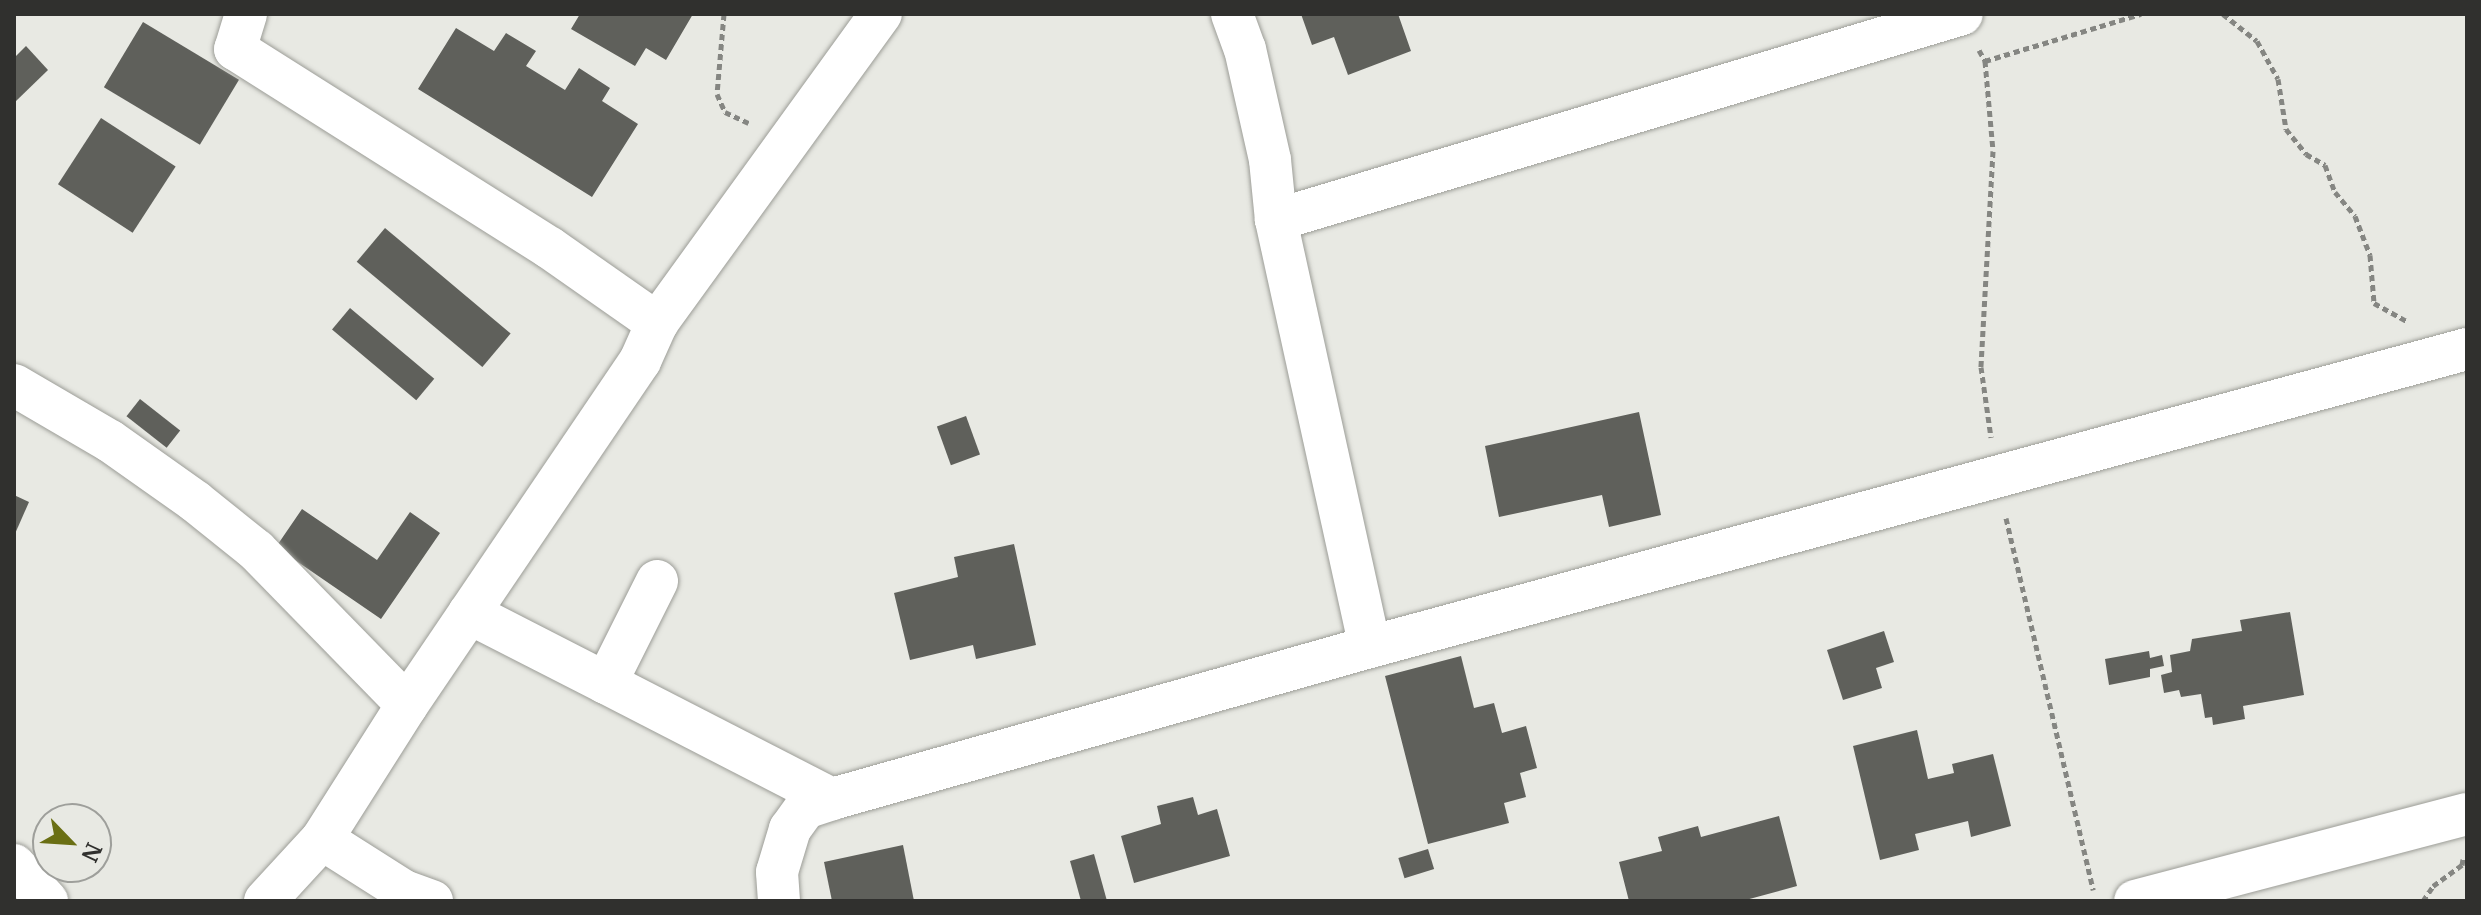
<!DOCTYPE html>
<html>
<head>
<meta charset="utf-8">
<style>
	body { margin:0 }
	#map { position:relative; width:2481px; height:915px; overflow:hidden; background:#e8e9e3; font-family:Merriweather,serif }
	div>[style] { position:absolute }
	.building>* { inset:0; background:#5f605b; transform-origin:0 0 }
	.path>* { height:5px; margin-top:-2.5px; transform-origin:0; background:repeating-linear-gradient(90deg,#858682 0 6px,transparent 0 10px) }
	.roads { filter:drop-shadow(0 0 2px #9c9d97) drop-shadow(0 0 2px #9c9d97) }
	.street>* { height:42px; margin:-21px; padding:0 21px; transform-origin:21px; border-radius:21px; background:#fff }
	span { translate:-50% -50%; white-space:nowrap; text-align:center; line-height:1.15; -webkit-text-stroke:8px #e8e9e3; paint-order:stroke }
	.frame { position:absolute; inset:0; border:16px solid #30302e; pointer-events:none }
	.north { position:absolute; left:32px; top:803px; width:80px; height:80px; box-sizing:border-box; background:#e8e9e3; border:2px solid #9e9f9b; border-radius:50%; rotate:115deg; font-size:22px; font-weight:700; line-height:32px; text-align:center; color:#30302e }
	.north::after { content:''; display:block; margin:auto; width:28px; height:36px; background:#6a6f14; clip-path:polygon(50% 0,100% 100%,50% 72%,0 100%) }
</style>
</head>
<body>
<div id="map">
	<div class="building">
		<div style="clip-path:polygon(580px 14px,693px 14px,666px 60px,646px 48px,635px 66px,571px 29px)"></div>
		<div style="clip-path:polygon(1301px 14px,1398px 14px,1411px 51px,1348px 75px,1334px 37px,1312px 45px)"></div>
		<div style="left:143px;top:22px;width:112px;height:76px;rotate:31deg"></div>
		<div style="clip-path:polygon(456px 28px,494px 51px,506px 33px,536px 51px,526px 66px,565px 90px,579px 68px,610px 88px,602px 101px,638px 124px,592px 197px,418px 89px)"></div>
		<div style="clip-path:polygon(26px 46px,48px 70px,14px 103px,14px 58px)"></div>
		<div style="left:101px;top:118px;width:89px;height:79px;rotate:33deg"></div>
		<div style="left:385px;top:228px;width:164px;height:44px;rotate:40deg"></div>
		<div style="left:350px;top:308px;width:110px;height:28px;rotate:40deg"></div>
		<div style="left:140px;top:399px;width:51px;height:22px;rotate:38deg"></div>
		<div style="clip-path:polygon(1639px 412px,1661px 515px,1609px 527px,1602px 495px,1499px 517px,1485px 446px)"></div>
		<div style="left:966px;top:416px;width:41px;height:31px;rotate:70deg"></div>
		<div style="clip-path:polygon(14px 495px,29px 502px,14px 536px)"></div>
		<div style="clip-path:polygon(302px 509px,377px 560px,410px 512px,440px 533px,381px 619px,276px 547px)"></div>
		<div style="clip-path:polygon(1014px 544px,1036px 645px,976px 659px,973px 645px,910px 660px,894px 593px,958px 577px,954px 557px)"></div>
		<div style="clip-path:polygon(2290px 612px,2304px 695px,2243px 706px,2245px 719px,2213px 725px,2212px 717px,2205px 718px,2201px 694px,2181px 697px,2179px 690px,2164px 693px,2161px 675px,2172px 672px,2170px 655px,2190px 651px,2192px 639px,2242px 631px,2240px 620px)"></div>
		<div style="clip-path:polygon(1884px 631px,1894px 662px,1876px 668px,1882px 688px,1843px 700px,1827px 650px)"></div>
		<div style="clip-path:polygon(2149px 651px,2150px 658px,2162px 655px,2164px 666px,2150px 669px,2150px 677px,2109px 685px,2105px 659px)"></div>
		<div style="clip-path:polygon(1461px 656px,1474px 708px,1494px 703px,1502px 733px,1526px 726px,1537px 768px,1520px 773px,1526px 797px,1504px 803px,1509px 823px,1428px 844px,1385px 676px)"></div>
		<div style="clip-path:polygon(1917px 730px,1928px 779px,1954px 773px,1952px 764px,1993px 754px,2011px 826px,1971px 837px,1968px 821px,1915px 834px,1919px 850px,1880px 860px,1853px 746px)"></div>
		<div style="clip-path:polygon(1193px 797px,1198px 815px,1217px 809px,1230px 856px,1134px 883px,1121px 836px,1161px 824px,1157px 806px)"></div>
		<div style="clip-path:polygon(1779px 816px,1797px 886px,1742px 901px,1629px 901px,1619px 862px,1662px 851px,1658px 837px,1698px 826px,1701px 837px)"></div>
		<div style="clip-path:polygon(903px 845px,914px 901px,832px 901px,824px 862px)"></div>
		<div style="left:1428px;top:849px;width:21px;height:31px;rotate:73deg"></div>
		<div style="clip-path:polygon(1094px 854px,1107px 901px,1081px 901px,1070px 861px)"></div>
	</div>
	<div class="path">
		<div style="left:724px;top:14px;width:80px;rotate:95deg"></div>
		<div style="left:717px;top:94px;width:20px;rotate:66deg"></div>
		<div style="left:725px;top:112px;width:26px;rotate:25deg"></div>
		<div style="left:2223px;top:14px;width:43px;rotate:38.5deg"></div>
		<div style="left:2257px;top:41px;width:43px;rotate:61.1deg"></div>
		<div style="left:2278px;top:79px;width:51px;rotate:80.9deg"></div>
		<div style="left:2286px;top:129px;width:32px;rotate:51deg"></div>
		<div style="left:2306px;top:154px;width:22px;rotate:30deg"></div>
		<div style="left:2325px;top:165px;width:29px;rotate:70deg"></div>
		<div style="left:2335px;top:192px;width:31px;rotate:50deg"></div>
		<div style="left:2355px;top:216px;width:42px;rotate:69deg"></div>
		<div style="left:2370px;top:255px;width:48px;rotate:85.2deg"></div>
		<div style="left:2374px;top:303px;width:38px;rotate:29deg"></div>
		<div style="left:1979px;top:50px;width:13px;rotate:61deg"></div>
		<div style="left:1985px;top:61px;width:90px;rotate:84.9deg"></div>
		<div style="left:1993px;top:151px;width:216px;rotate:93.2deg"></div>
		<div style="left:1981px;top:367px;width:71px;rotate:81.9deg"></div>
		<div style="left:1985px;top:61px;width:163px;rotate:-16.8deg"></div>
		<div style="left:2006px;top:518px;width:382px;rotate:76.8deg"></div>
		<div style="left:2423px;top:901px;width:18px;rotate:-56deg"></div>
		<div style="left:2433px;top:886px;width:36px;rotate:-36deg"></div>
		<div style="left:2462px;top:865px;width:6px;rotate:-81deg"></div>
	</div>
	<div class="roads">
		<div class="street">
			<div style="left:246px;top:14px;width:37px;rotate:107deg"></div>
			<div style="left:235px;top:49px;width:373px;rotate:32.3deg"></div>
			<div style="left:550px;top:248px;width:131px;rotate:35deg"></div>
			<div style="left:1232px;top:14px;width:37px;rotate:70deg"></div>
			<div style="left:1245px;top:49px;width:114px;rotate:77.3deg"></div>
			<div style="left:1270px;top:160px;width:60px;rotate:84.3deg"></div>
			<div style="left:1276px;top:220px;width:437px;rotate:77.6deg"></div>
			<div style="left:1276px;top:220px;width:716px;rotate:-16.71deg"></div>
			<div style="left:14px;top:385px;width:111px;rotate:30.3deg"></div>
			<div style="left:110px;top:441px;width:105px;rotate:35.3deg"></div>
			<div style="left:196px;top:502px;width:77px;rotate:38.7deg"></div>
			<div style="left:256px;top:550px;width:216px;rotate:45.7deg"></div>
			<div style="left:469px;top:613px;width:154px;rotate:27.1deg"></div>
			<div style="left:606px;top:683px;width:114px;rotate:-63.4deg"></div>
			<div style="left:606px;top:683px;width:254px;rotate:27.2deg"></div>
			<div style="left:322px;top:839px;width:97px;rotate:32.4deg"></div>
			<div style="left:404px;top:891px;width:30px;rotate:20deg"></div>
			<div style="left:14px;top:865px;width:49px;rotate:47.5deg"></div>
			<div style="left:265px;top:901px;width:84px;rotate:-47.4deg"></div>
			<div style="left:322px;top:839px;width:159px;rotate:-57.6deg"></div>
			<div style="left:407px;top:705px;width:415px;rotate:-55.9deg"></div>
			<div style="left:640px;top:361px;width:42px;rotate:-65.9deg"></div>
			<div style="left:657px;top:323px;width:382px;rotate:-54.1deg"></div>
			<div style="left:779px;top:901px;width:29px;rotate:-94deg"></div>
			<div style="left:777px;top:872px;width:45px;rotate:-73.2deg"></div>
			<div style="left:790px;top:829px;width:26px;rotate:-54deg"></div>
			<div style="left:805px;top:808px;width:28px;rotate:-18deg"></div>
			<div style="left:832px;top:799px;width:559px;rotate:-15.78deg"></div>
			<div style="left:1370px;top:647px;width:1137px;rotate:-15.2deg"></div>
			<div style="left:2135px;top:901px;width:343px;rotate:-14.7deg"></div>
		</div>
	</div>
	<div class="frame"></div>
	<div class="north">N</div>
</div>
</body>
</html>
